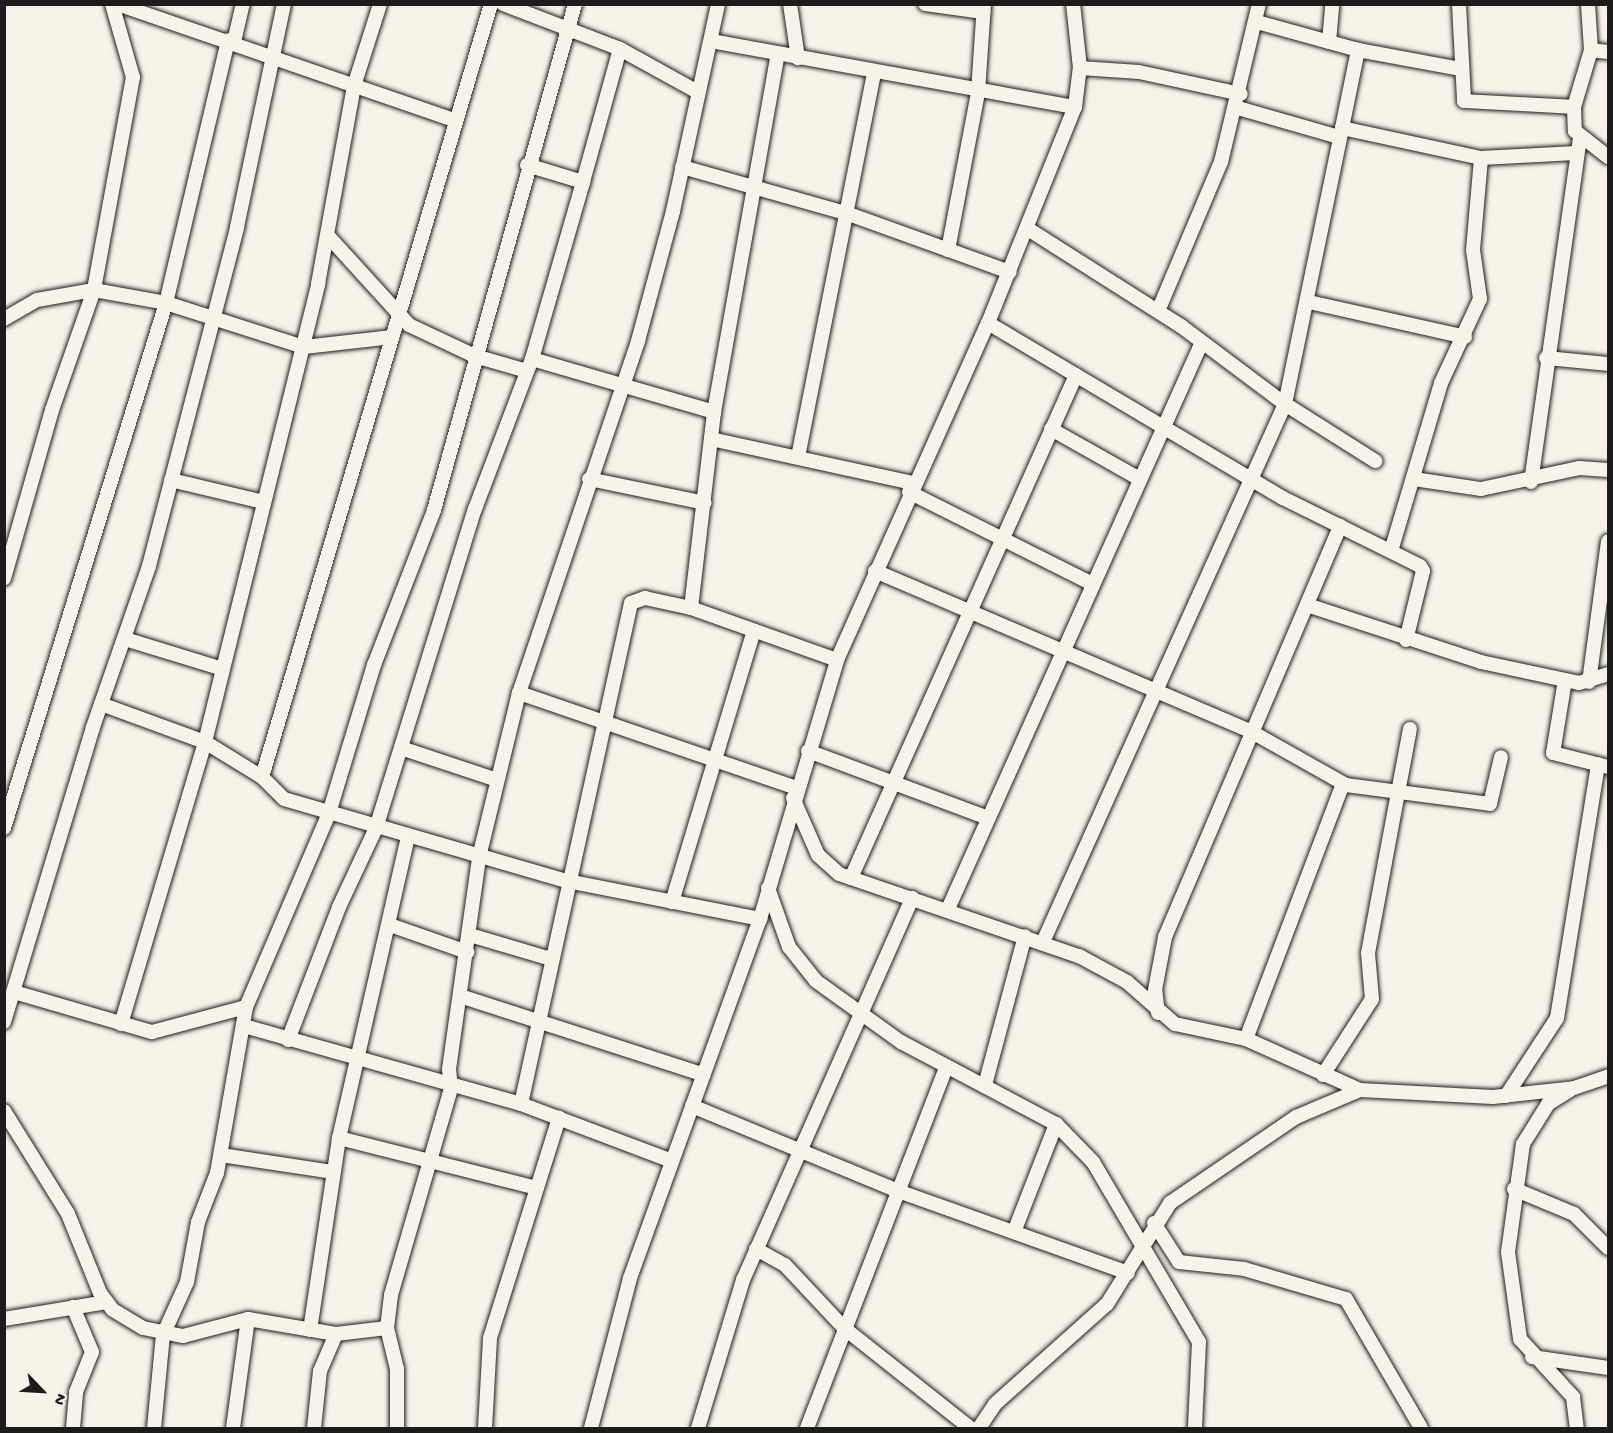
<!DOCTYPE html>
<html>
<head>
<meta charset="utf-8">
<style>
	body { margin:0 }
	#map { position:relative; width:1613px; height:1433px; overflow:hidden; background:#f7f3e8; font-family:"Gochi Hand",sans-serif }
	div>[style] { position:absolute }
	.roads { filter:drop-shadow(0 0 2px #1c1c1c) drop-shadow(0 0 2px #1c1c1c) }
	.minor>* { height:14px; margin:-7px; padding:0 7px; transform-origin:7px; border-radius:7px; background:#f7f3e8 }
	span { translate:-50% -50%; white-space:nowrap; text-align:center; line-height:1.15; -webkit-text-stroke:4.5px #f7f3e8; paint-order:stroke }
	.frame { position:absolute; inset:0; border:6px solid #1c1c1c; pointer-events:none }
	.north { position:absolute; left:12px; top:1361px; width:60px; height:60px; -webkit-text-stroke:4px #f7f3e8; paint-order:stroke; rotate:115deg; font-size:16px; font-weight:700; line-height:24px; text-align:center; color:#1c1c1c }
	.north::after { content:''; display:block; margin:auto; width:21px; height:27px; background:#1c1c1c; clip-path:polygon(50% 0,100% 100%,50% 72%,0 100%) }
</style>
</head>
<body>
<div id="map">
	<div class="roads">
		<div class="minor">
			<div style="left:112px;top:4px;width:76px;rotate:74deg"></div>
			<div style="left:133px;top:77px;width:217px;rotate:100.4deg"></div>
			<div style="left:94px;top:290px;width:73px;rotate:10.2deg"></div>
			<div style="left:166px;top:303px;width:145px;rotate:17.7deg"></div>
			<div style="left:304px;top:347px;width:89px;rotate:-6.5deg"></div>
			<div style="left:117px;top:4px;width:359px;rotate:19deg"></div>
			<div style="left:503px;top:4px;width:125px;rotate:21deg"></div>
			<div style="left:620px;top:49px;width:89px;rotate:28.9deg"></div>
			<div style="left:790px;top:4px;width:55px;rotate:81.6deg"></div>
			<div style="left:925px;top:4px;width:59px;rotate:7.9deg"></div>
			<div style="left:1459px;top:4px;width:97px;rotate:87deg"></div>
			<div style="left:1464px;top:101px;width:110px;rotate:3.1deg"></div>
			<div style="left:1588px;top:4px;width:46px;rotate:86.3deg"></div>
			<div style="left:1591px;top:50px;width:59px;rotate:106.6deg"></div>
			<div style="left:1574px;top:107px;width:24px;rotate:88deg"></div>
			<div style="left:1575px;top:131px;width:42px;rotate:38.2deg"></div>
			<div style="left:1257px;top:22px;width:105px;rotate:15.5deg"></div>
			<div style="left:1358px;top:50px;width:105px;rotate:10.5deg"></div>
			<div style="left:711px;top:41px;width:370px;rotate:10.3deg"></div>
			<div style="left:234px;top:42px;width:39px;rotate:-77deg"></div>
			<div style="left:1329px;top:42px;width:38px;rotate:-85deg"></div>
			<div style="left:1591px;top:50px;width:17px;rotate:7deg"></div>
			<div style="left:1080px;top:68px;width:59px;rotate:3.9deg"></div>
			<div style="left:1139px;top:72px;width:104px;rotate:12.2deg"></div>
			<div style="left:1238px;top:108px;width:105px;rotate:16deg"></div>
			<div style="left:1342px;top:128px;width:80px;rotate:-78.4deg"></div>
			<div style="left:527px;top:165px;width:59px;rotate:16.9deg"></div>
			<div style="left:583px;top:182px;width:138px;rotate:-74.5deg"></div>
			<div style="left:682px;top:167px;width:170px;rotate:15.7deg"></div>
			<div style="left:846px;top:213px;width:174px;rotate:19.8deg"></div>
			<div style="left:1028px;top:229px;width:181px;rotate:32.4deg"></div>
			<div style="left:1181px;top:326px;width:130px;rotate:36.9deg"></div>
			<div style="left:1285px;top:404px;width:107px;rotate:32.3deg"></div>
			<div style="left:329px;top:237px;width:119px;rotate:47.7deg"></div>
			<div style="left:409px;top:325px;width:73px;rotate:25.2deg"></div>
			<div style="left:475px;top:356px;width:54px;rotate:16.1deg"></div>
			<div style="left:948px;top:250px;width:161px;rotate:-79.2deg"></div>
			<div style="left:978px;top:92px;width:88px;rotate:-86.1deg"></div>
			<div style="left:1309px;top:302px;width:160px;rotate:12.6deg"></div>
			<div style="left:1158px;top:311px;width:162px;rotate:-67.1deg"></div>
			<div style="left:1221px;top:162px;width:163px;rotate:-76.5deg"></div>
			<div style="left:4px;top:319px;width:38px;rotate:-30deg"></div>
			<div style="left:37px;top:300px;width:58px;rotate:-10deg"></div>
			<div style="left:94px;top:290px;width:127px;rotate:109.3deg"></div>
			<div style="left:52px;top:410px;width:175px;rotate:105.9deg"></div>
			<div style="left:988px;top:323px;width:343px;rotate:30.7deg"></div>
			<div style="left:1283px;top:498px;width:153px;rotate:26.4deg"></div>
			<div style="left:1420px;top:566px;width:6px;rotate:59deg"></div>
			<div style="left:1423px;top:571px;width:71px;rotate:103.8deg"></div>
			<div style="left:1546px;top:358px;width:62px;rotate:5.5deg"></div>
			<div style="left:532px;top:359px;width:190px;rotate:16.2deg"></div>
			<div style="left:1051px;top:429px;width:100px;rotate:29.4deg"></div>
			<div style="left:711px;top:439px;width:207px;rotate:12.3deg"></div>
			<div style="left:798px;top:457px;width:390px;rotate:-78.8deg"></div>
			<div style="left:589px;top:479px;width:118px;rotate:11.7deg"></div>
			<div style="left:1414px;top:479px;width:68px;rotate:8.5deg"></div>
			<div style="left:1481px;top:489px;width:100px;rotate:-12.1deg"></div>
			<div style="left:1579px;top:468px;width:29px;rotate:4deg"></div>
			<div style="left:171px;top:480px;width:95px;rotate:13.4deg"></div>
			<div style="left:1531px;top:482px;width:346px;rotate:-81.9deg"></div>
			<div style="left:909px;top:492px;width:203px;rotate:26.6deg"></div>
			<div style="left:1391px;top:551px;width:175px;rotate:-73.4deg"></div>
			<div style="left:1441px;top:383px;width:93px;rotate:-65.1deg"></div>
			<div style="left:1480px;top:299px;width:49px;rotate:-98.1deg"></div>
			<div style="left:1473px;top:250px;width:92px;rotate:-85deg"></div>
			<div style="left:875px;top:571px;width:410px;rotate:23.1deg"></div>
			<div style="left:1252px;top:732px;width:108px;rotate:29.4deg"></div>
			<div style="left:1346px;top:785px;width:145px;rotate:7.5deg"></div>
			<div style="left:1490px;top:804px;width:48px;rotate:-76.8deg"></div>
			<div style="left:1307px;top:605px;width:183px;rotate:18.1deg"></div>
			<div style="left:1481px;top:662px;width:100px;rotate:12.1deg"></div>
			<div style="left:1579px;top:683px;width:30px;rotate:-17deg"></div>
			<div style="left:691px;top:608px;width:197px;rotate:-83.3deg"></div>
			<div style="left:714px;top:412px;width:364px;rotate:-79.9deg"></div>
			<div style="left:125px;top:639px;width:102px;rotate:17deg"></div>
			<div style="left:1565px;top:680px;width:74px;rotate:99.3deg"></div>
			<div style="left:1553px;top:753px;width:57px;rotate:14.3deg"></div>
			<div style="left:1589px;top:682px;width:142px;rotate:-82.3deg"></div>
			<div style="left:519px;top:693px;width:293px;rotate:18.9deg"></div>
			<div style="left:101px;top:704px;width:111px;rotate:20.1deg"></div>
			<div style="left:205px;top:742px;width:67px;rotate:31.6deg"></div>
			<div style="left:262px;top:777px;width:31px;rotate:45deg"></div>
			<div style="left:284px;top:799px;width:295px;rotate:16.2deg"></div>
			<div style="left:567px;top:881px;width:197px;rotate:11.1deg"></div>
			<div style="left:401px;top:748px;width:101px;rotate:18.4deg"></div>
			<div style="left:808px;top:751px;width:189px;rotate:20.4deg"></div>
			<div style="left:262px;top:777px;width:806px;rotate:-73.5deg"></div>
			<div style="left:793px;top:798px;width:62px;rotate:66.3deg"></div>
			<div style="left:818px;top:855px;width:28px;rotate:42deg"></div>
			<div style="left:839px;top:874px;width:254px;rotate:18.9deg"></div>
			<div style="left:1079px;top:956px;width:55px;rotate:28.4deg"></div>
			<div style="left:1127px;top:982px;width:64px;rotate:41.2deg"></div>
			<div style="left:1175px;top:1024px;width:73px;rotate:11.9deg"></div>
			<div style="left:1246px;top:1039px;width:125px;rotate:24.1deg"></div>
			<div style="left:1360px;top:1090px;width:133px;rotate:3deg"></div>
			<div style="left:1493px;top:1097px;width:81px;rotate:-6.3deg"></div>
			<div style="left:1574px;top:1088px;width:36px;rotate:-19deg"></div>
			<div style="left:4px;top:828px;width:549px;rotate:-72.85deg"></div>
			<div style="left:166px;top:303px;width:270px;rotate:-76.7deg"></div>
			<div style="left:851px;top:878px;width:551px;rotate:-65.9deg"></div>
			<div style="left:768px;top:888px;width:63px;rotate:70.4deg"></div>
			<div style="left:789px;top:947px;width:43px;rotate:51.5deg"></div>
			<div style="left:816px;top:981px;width:105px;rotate:35.7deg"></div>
			<div style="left:901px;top:1042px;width:175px;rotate:27.9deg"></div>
			<div style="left:1056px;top:1124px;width:53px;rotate:45.8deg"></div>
			<div style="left:1093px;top:1162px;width:209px;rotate:59.5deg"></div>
			<div style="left:1199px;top:1342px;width:86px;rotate:92.7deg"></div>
			<div style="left:672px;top:902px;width:280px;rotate:-73.2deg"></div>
			<div style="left:948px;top:909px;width:621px;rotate:-65.87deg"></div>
			<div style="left:390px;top:925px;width:82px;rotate:19.3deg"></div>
			<div style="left:470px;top:935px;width:84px;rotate:16.5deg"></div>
			<div style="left:1043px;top:942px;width:590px;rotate:-65.78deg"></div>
			<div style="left:1285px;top:404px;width:282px;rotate:-78.3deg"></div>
			<div style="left:1342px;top:128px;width:142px;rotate:12.2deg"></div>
			<div style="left:1481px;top:158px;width:95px;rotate:-3deg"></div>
			<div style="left:14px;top:992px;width:144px;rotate:16.2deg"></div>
			<div style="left:152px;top:1032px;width:97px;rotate:-14.9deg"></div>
			<div style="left:460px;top:996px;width:256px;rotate:17.9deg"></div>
			<div style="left:1158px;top:1013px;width:23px;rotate:-97deg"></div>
			<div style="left:1155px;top:990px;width:54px;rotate:-79.3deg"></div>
			<div style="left:1165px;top:937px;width:447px;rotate:-66.9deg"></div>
			<div style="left:4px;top:1022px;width:308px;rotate:-73.2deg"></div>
			<div style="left:93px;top:727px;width:170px;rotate:-70.8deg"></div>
			<div style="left:149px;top:566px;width:350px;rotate:-75.4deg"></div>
			<div style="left:237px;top:227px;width:228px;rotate:-78.1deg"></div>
			<div style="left:121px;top:1024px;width:294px;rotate:-73.4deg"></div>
			<div style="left:205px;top:742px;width:472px;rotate:-76.1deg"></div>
			<div style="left:318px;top:284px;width:201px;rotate:-79.7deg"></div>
			<div style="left:354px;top:86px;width:86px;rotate:-72.4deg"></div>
			<div style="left:244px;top:1026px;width:288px;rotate:15.7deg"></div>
			<div style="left:521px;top:1104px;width:161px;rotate:20.7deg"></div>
			<div style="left:1246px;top:1039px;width:273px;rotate:-69.2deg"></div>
			<div style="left:288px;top:1040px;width:142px;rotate:-69deg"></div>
			<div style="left:339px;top:907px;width:87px;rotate:-64.9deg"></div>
			<div style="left:376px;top:828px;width:334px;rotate:-72.8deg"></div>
			<div style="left:475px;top:509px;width:160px;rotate:-69.2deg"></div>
			<div style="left:532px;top:359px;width:184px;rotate:-73.9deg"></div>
			<div style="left:1323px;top:1075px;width:90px;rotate:-57.2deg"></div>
			<div style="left:1372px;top:999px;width:46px;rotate:-95deg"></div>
			<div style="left:1368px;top:953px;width:228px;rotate:-79.4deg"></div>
			<div style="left:985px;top:1085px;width:154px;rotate:-75deg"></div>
			<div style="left:1570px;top:1090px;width:26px;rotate:148deg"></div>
			<div style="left:1548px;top:1104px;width:47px;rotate:122deg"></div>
			<div style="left:1523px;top:1144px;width:109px;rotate:97.9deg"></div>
			<div style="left:1508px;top:1252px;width:88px;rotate:82.1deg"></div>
			<div style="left:1520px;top:1339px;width:79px;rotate:47.6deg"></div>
			<div style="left:1573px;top:1397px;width:31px;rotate:83deg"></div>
			<div style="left:1506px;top:1096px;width:93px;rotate:-56.8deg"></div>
			<div style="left:1557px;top:1018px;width:257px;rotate:-80.8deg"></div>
			<div style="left:521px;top:1104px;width:513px;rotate:-77.62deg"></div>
			<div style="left:631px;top:603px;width:15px;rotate:-20deg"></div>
			<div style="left:645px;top:598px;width:47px;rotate:12.3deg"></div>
			<div style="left:691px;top:608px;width:155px;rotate:19.6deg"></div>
			<div style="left:692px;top:1106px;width:223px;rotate:22.4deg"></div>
			<div style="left:898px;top:1191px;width:244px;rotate:19.6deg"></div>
			<div style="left:4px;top:1111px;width:121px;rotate:58.1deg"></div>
			<div style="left:68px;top:1214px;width:85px;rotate:67.9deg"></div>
			<div style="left:100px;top:1293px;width:21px;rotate:53deg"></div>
			<div style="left:113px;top:1310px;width:35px;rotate:31deg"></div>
			<div style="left:143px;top:1328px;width:41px;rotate:11.3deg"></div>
			<div style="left:183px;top:1336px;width:67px;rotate:-14.7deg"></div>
			<div style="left:248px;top:1319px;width:89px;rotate:9.7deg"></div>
			<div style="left:336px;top:1334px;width:51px;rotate:-6.7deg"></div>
			<div style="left:339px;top:1138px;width:203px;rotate:14.2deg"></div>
			<div style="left:221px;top:1155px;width:114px;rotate:8.6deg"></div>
			<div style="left:1514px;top:1189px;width:65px;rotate:22.6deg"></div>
			<div style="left:1574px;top:1214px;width:48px;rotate:45deg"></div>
			<div style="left:1154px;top:1223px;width:46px;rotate:57.3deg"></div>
			<div style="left:1179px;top:1262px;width:65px;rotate:6.1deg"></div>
			<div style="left:1244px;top:1269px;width:106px;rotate:16.4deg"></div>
			<div style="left:1346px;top:1299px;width:149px;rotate:59.8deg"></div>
			<div style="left:1014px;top:1232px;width:116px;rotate:-68.7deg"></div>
			<div style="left:756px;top:1249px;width:33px;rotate:29deg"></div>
			<div style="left:785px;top:1265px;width:86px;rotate:46.9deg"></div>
			<div style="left:844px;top:1328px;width:161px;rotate:38.4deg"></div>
			<div style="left:4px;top:1319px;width:104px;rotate:-9.4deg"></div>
			<div style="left:310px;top:1330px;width:194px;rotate:-81.4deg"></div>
			<div style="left:339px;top:1138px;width:309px;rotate:-77.1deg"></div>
			<div style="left:1532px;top:1357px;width:77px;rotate:8.2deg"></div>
			<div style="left:73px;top:1428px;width:36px;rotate:-85deg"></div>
			<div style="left:76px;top:1392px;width:43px;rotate:-68.2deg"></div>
			<div style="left:92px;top:1352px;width:49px;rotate:-112.9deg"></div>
			<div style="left:154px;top:1428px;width:93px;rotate:-84.5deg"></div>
			<div style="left:163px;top:1335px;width:58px;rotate:-65.6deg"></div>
			<div style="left:187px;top:1282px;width:61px;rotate:-79.6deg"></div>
			<div style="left:198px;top:1222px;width:53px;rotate:-68.8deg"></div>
			<div style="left:217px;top:1173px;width:169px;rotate:-80.1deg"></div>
			<div style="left:246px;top:1007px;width:211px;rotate:-66.8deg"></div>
			<div style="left:329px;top:813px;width:155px;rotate:-73.1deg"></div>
			<div style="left:374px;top:665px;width:166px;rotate:-68.8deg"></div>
			<div style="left:434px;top:510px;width:525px;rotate:-74.43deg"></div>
			<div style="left:233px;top:1428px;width:110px;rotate:-82.2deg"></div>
			<div style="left:314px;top:1428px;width:57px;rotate:-84deg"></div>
			<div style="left:320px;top:1371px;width:40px;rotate:-66.6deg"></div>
			<div style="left:397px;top:1428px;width:59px;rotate:-90deg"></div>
			<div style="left:397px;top:1369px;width:42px;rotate:-103.7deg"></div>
			<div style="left:387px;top:1328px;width:33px;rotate:-83deg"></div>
			<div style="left:391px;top:1295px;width:216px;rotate:-73.8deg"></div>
			<div style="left:451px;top:1088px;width:19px;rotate:-96deg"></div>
			<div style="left:449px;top:1069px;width:214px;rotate:-81.9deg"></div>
			<div style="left:479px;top:857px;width:169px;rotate:-76.3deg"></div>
			<div style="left:519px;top:693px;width:372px;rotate:-71.3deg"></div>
			<div style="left:638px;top:341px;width:135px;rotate:-74.9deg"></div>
			<div style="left:673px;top:211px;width:212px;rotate:-77.7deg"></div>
			<div style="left:485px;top:1428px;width:90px;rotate:-86.8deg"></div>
			<div style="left:490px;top:1338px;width:231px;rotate:-72.6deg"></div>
			<div style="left:591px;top:1428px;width:155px;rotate:-75.4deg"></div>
			<div style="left:630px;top:1278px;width:382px;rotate:-70.1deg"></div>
			<div style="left:760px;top:919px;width:270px;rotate:-73.4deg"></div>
			<div style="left:837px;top:660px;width:369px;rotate:-65.9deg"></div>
			<div style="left:988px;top:323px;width:233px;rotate:-68.1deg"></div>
			<div style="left:1075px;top:107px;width:39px;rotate:-83deg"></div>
			<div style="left:1080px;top:68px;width:64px;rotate:-96.2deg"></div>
			<div style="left:698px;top:1428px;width:155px;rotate:-73.1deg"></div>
			<div style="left:743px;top:1280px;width:418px;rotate:-66.1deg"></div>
			<div style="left:807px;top:1428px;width:387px;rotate:-68.9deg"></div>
			<div style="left:979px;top:1428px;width:29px;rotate:-56deg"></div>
			<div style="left:995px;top:1404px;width:150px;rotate:-41.8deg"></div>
			<div style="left:1107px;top:1304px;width:119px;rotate:-58deg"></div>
			<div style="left:1170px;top:1203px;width:153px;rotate:-34.3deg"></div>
			<div style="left:1296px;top:1117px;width:69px;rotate:-22.9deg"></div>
		</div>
	</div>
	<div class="frame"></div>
	<div class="north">N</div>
</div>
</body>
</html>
